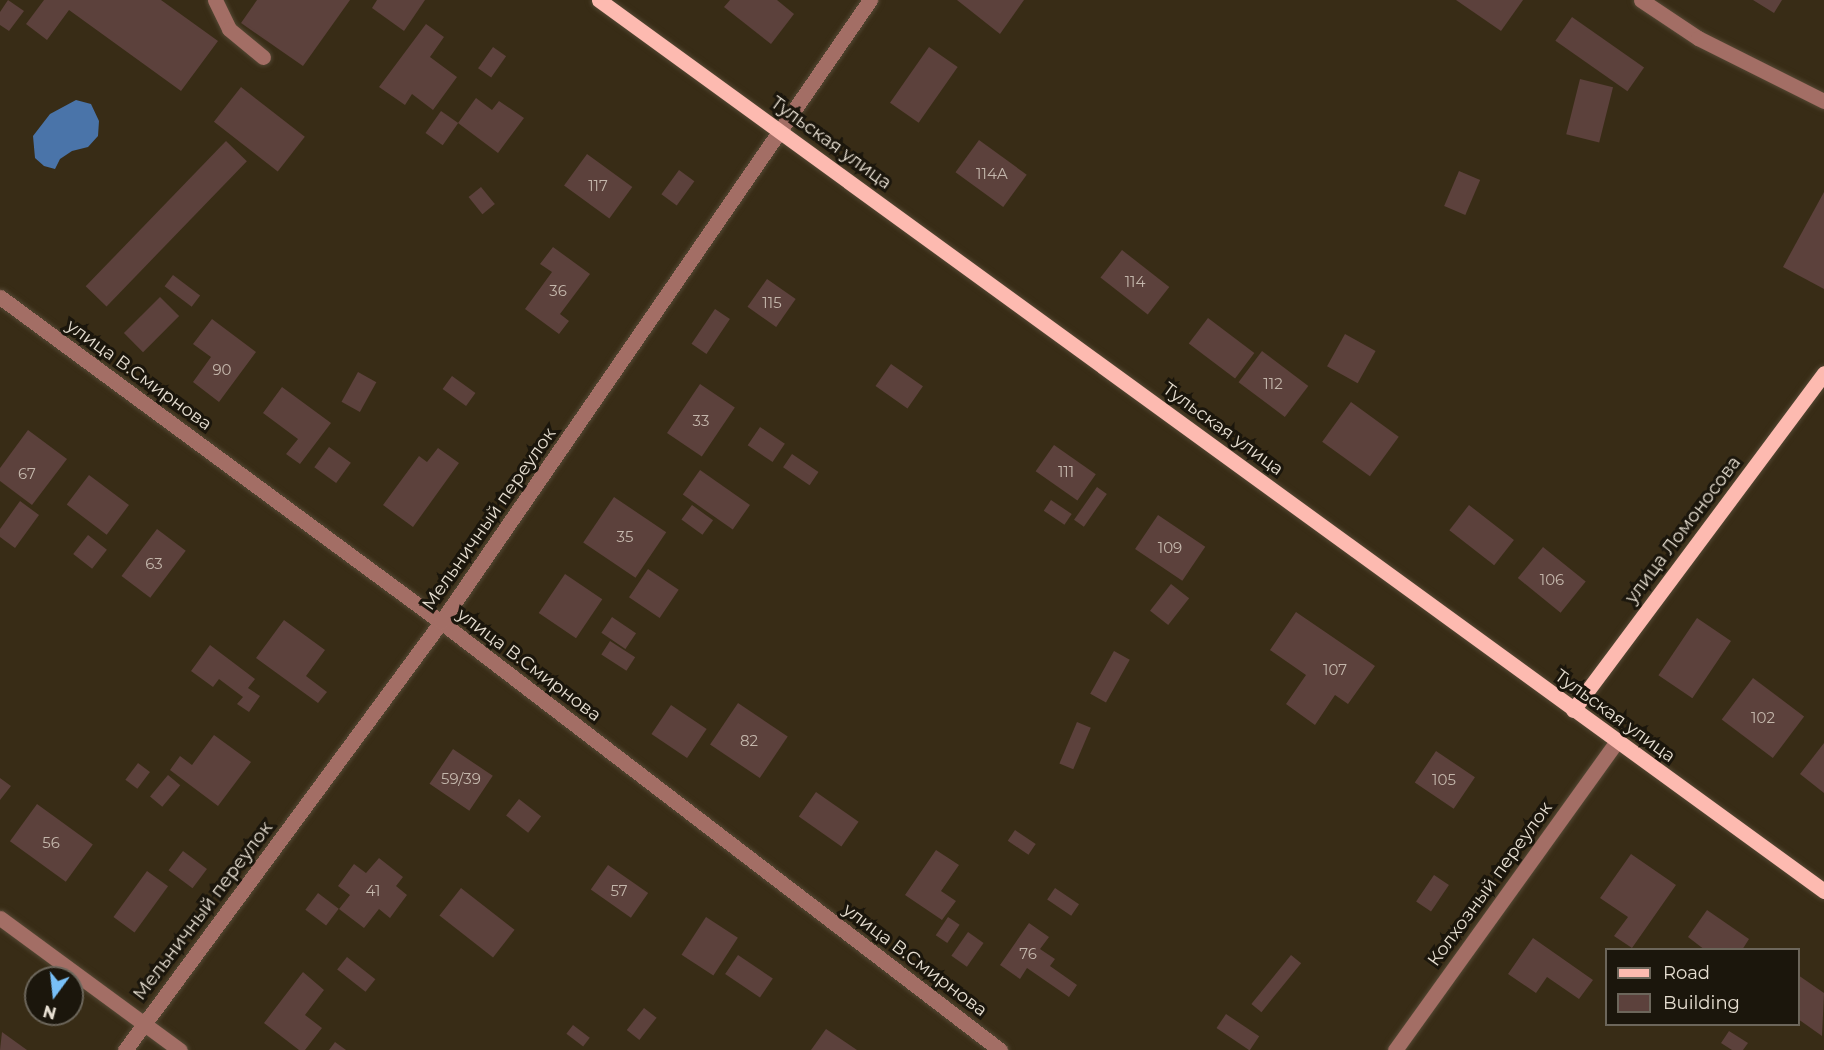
<!DOCTYPE html>
<html>
<head>
<meta charset="utf-8">
<style>
	body { margin:0 }
	#map { position:relative; width:1824px; height:1050px; overflow:hidden; background:#382c16; font-family:Montserrat,sans-serif }
	div>[style] { position:absolute }
	.water>* { inset:0; background:#4a74a9 }
	.building>* { inset:0; background:#5c413c; transform-origin:0 0 }
	.roads { filter:drop-shadow(0 0 2px #544834) drop-shadow(0 0 2px #544834) }
	.minor>* { height:15px; margin:-7.5px; padding:0 7.5px; transform-origin:7.5px; border-radius:7.5px; background:#a36e65 }
	.major>* { height:15px; margin:-7.5px; padding:0 7.5px; transform-origin:7.5px; border-radius:7.5px; background:#fdbab0 }
	span { translate:-50% -50%; white-space:nowrap; text-align:center; line-height:1.15; -webkit-text-stroke:6px #1b160c; paint-order:stroke }
	.number-label { font-size:15px; color:#c4b7ac }
	.number-label span { -webkit-text-stroke-width:0 }
	.street-label { font-size:18px; color:#e6ded1 }
	.legend { position:absolute; left:1605px; top:948px; width:195px; height:78px; box-sizing:border-box; background:#1b160c; border:2px solid #6c665b; margin:0; padding:8px 10px; list-style:none; font-size:18px; color:#e6ded1 }
	.legend li { display:flex; align-items:center; gap:12px; height:30px }
	.legend b { width:30px; border:2px solid #6c665b }
	.north { position:absolute; left:24px; top:966px; width:60px; height:60px; box-sizing:border-box; background:#1b160c; border:2px solid #6c665b; border-radius:50%; rotate:195deg; font-size:16px; font-weight:700; line-height:24px; text-align:center; color:#e6ded1 }
	.north::after { content:''; display:block; margin:auto; width:21px; height:27px; background:#78bff7; clip-path:polygon(50% 0,100% 100%,50% 72%,0 100%) }
</style>
</head>
<body>
<div id="map">
	<div class="water">
		<div style="clip-path:polygon(76px 100px,91px 104px,99px 121px,98px 136px,88px 147px,72px 151px,60px 159px,55px 169px,44px 166px,35px 158px,33px 136px,50px 114px)"></div>
	</div>
	<div class="building">
		<div style="clip-path:polygon(8px 0,24px 11px,9px 31px,0 25px,0 12px)"></div>
		<div style="clip-path:polygon(44px 0,161px 0,218px 41px,181px 91px,69px 10px,47px 40px,26px 24px)"></div>
		<div style="clip-path:polygon(257px 0,350px 0,303px 66px,241px 23px)"></div>
		<div style="clip-path:polygon(377px 0,425px 0,404px 31px,372px 8px)"></div>
		<div style="clip-path:polygon(730px 0,777px 0,794px 14px,771px 44px,724px 7px)"></div>
		<div style="clip-path:polygon(957px 0,1024px 0,1000px 34px)"></div>
		<div style="clip-path:polygon(1456px 0,1523px 0,1501px 31px)"></div>
		<div style="clip-path:polygon(1753px 0,1782px 0,1774px 13px)"></div>
		<div style="left:1572px;top:17px;width:88px;height:29px;rotate:35deg"></div>
		<div style="clip-path:polygon(426px 24px,444px 37px,430px 57px,457px 77px,433px 110px,412px 94px,405px 105px,379px 87px)"></div>
		<div style="left:493px;top:47px;width:16px;height:26px;rotate:35deg"></div>
		<div style="left:929px;top:47px;width:35px;height:68px;rotate:35deg"></div>
		<div style="left:1580px;top:79px;width:34px;height:57px;rotate:14deg"></div>
		<div style="left:241px;top:87px;width:81px;height:44px;rotate:38deg"></div>
		<div style="clip-path:polygon(476px 98px,492px 110px,499px 101px,524px 118px,498px 153px,458px 123px)"></div>
		<div style="left:441px;top:111px;width:21px;height:27px;rotate:35deg"></div>
		<div style="left:979px;top:140px;width:59px;height:40px;rotate:36deg"></div>
		<div style="left:226px;top:141px;width:29px;height:202px;rotate:44deg"></div>
		<div style="left:587px;top:154px;width:56px;height:39px;rotate:36deg"></div>
		<div style="left:679px;top:170px;width:19px;height:30px;rotate:36deg"></div>
		<div style="left:1459px;top:171px;width:23px;height:38px;rotate:23deg"></div>
		<div style="left:481px;top:187px;width:22px;height:16px;rotate:51deg"></div>
		<div style="clip-path:polygon(1824px 192px,1824px 289px,1783px 267px)"></div>
		<div style="clip-path:polygon(553px 247px,590px 274px,560px 314px,569px 321px,559px 334px,525px 309px,552px 272px,540px 264px)"></div>
		<div style="left:1122px;top:250px;width:60px;height:35px;rotate:38deg"></div>
		<div style="left:173px;top:275px;width:34px;height:14px;rotate:37deg"></div>
		<div style="left:767px;top:279px;width:35px;height:34px;rotate:35deg"></div>
		<div style="left:160px;top:297px;width:27px;height:51px;rotate:45deg"></div>
		<div style="left:715px;top:309px;width:18px;height:42px;rotate:34deg"></div>
		<div style="left:1208px;top:318px;width:58px;height:32px;rotate:37deg"></div>
		<div style="clip-path:polygon(212px 319px,256px 352px,219px 402px,193px 382px,211px 357px,193px 344px)"></div>
		<div style="left:1345px;top:334px;width:35px;height:37px;rotate:29deg"></div>
		<div style="left:1262px;top:351px;width:58px;height:39px;rotate:37deg"></div>
		<div style="left:891px;top:364px;width:39px;height:27px;rotate:35deg"></div>
		<div style="left:358px;top:372px;width:21px;height:34px;rotate:29deg"></div>
		<div style="left:452px;top:376px;width:29px;height:16px;rotate:36deg"></div>
		<div style="left:700px;top:384px;width:42px;height:59px;rotate:34deg"></div>
		<div style="clip-path:polygon(282px 387px,331px 423px,300px 464px,286px 454px,298px 439px,263px 413px)"></div>
		<div style="left:1351px;top:402px;width:59px;height:49px;rotate:36deg"></div>
		<div style="left:760px;top:427px;width:30px;height:22px;rotate:34deg"></div>
		<div style="clip-path:polygon(28px 430px,67px 459px,32px 505px,0 481px,0 468px)"></div>
		<div style="left:1054px;top:445px;width:51px;height:32px;rotate:35deg"></div>
		<div style="left:329px;top:447px;width:27px;height:25px;rotate:36deg"></div>
		<div style="clip-path:polygon(438px 448px,459px 463px,413px 527px,383px 505px,419px 456px,427px 462px)"></div>
		<div style="left:792px;top:454px;width:32px;height:16px;rotate:34deg"></div>
		<div style="left:700px;top:470px;width:61px;height:30px;rotate:35deg"></div>
		<div style="left:89px;top:475px;width:50px;height:37px;rotate:37deg"></div>
		<div style="left:1097px;top:487px;width:12px;height:40px;rotate:35deg"></div>
		<div style="left:614px;top:497px;width:63px;height:55px;rotate:34deg"></div>
		<div style="left:1051px;top:500px;width:25px;height:13px;rotate:34deg"></div>
		<div style="clip-path:polygon(20px 501px,39px 515px,15px 548px,0 537px,0 529px)"></div>
		<div style="left:692px;top:505px;width:26px;height:18px;rotate:36deg"></div>
		<div style="left:1469px;top:505px;width:57px;height:32px;rotate:38deg"></div>
		<div style="left:1158px;top:515px;width:57px;height:41px;rotate:34deg"></div>
		<div style="left:157px;top:529px;width:36px;height:59px;rotate:37deg"></div>
		<div style="left:88px;top:535px;width:24px;height:24px;rotate:38deg"></div>
		<div style="left:1543px;top:547px;width:55px;height:40px;rotate:39deg"></div>
		<div style="left:648px;top:569px;width:37px;height:34px;rotate:34deg"></div>
		<div style="left:565px;top:574px;width:45px;height:47px;rotate:34deg"></div>
		<div style="left:1171px;top:584px;width:23px;height:34px;rotate:38deg"></div>
		<div style="clip-path:polygon(1296px 612px,1375px 666px,1348px 704px,1335px 695px,1315px 725px,1286px 704px,1306px 675px,1270px 650px)"></div>
		<div style="left:612px;top:617px;width:29px;height:19px;rotate:34deg"></div>
		<div style="left:1697px;top:618px;width:41px;height:69px;rotate:34deg"></div>
		<div style="clip-path:polygon(284px 620px,325px 650px,306px 676px,327px 692px,318px 703px,256px 658px)"></div>
		<div style="left:610px;top:641px;width:30px;height:16px;rotate:33deg"></div>
		<div style="clip-path:polygon(210px 645px,255px 679px,248px 688px,260px 696px,249px 712px,237px 704px,243px 697px,219px 679px,213px 687px,191px 671px)"></div>
		<div style="left:1114px;top:651px;width:18px;height:49px;rotate:29deg"></div>
		<div style="left:1753px;top:678px;width:64px;height:52px;rotate:37deg"></div>
		<div style="left:738px;top:703px;width:60px;height:50px;rotate:34deg"></div>
		<div style="left:671px;top:705px;width:43px;height:35px;rotate:34deg"></div>
		<div style="left:1077px;top:722px;width:15px;height:45px;rotate:23deg"></div>
		<div style="clip-path:polygon(214px 735px,251px 762px,218px 806px,170px 770px,180px 756px,192px 765px)"></div>
		<div style="clip-path:polygon(1824px 743px,1824px 793px,1800px 774px)"></div>
		<div style="left:453px;top:749px;width:48px;height:42px;rotate:34deg"></div>
		<div style="left:1436px;top:751px;width:47px;height:38px;rotate:34deg"></div>
		<div style="left:138px;top:763px;width:15px;height:21px;rotate:37deg"></div>
		<div style="left:168px;top:775px;width:16px;height:28px;rotate:40deg"></div>
		<div style="clip-path:polygon(0 778px,11px 786px,0 800px)"></div>
		<div style="left:816px;top:792px;width:52px;height:30px;rotate:35deg"></div>
		<div style="left:519px;top:799px;width:28px;height:21px;rotate:38deg"></div>
		<div style="left:37px;top:804px;width:69px;height:46px;rotate:36deg"></div>
		<div style="left:1015px;top:830px;width:25px;height:13px;rotate:34deg"></div>
		<div style="clip-path:polygon(936px 850px,959px 865px,941px 891px,956px 901px,942px 920px,905px 895px)"></div>
		<div style="left:183px;top:851px;width:30px;height:24px;rotate:37deg"></div>
		<div style="clip-path:polygon(1631px 854px,1676px 885px,1632px 948px,1614px 936px,1628px 917px,1600px 898px)"></div>
		<div style="clip-path:polygon(379px 858px,403px 877px,396px 886px,407px 895px,390px 918px,379px 909px,364px 928px,339px 909px,350px 895px,338px 886px,354px 864px,366px 873px)"></div>
		<div style="left:608px;top:865px;width:49px;height:30px;rotate:35deg"></div>
		<div style="left:147px;top:871px;width:26px;height:57px;rotate:36deg"></div>
		<div style="left:1434px;top:875px;width:18px;height:32px;rotate:34deg"></div>
		<div style="left:461px;top:888px;width:68px;height:35px;rotate:38deg"></div>
		<div style="left:1055px;top:888px;width:29px;height:14px;rotate:34deg"></div>
		<div style="left:318px;top:893px;width:26px;height:21px;rotate:37deg"></div>
		<div style="clip-path:polygon(1707px 910px,1749px 939px,1742px 950px,1705px 950px,1688px 937px)"></div>
		<div style="left:706px;top:917px;width:38px;height:45px;rotate:33deg"></div>
		<div style="left:948px;top:917px;width:14px;height:22px;rotate:34deg"></div>
		<div style="clip-path:polygon(1029px 923px,1049px 937px,1040px 949px,1055px 959px,1050px 966px,1077px 985px,1069px 997px,1027px 968px,1020px 979px,1000px 965px)"></div>
		<div style="left:968px;top:932px;width:19px;height:29px;rotate:35deg"></div>
		<div style="clip-path:polygon(1533px 938px,1593px 980px,1579px 999px,1547px 977px,1536px 993px,1508px 974px)"></div>
		<div style="left:738px;top:955px;width:42px;height:23px;rotate:34deg"></div>
		<div style="left:1291px;top:955px;width:13px;height:63px;rotate:39deg"></div>
		<div style="left:347px;top:957px;width:36px;height:16px;rotate:38deg"></div>
		<div style="clip-path:polygon(303px 972px,324px 990px,305px 1015px,322px 1028px,305px 1050px,299px 1050px,264px 1023px)"></div>
		<div style="clip-path:polygon(1798px 975px,1824px 993px,1822px 1036px,1798px 1019px)"></div>
		<div style="left:644px;top:1008px;width:16px;height:28px;rotate:38deg"></div>
		<div style="left:1226px;top:1014px;width:40px;height:17px;rotate:34deg"></div>
		<div style="left:573px;top:1025px;width:21px;height:11px;rotate:37deg"></div>
		<div style="clip-path:polygon(826px 1029px,857px 1050px,811px 1050px)"></div>
		<div style="clip-path:polygon(1729px 1031px,1748px 1043px,1743px 1050px,1732px 1050px,1721px 1043px)"></div>
		<div style="clip-path:polygon(2px 1032px,27px 1050px,0 1050px)"></div>
		<div style="clip-path:polygon(335px 1042px,346px 1050px,329px 1050px)"></div>
	</div>
	<div class="roads">
		<div class="minor">
			<div style="left:215px;top:0;width:32px;rotate:64deg"></div>
			<div style="left:229px;top:29px;width:44px;rotate:39.5deg"></div>
			<div style="left:1641px;top:0;width:69px;rotate:33.7deg"></div>
			<div style="left:1698px;top:38px;width:141px;rotate:26.6deg"></div>
			<div style="left:0;top:297px;width:548px;rotate:36.39deg"></div>
			<div style="left:441px;top:622px;width:704px;rotate:37.44deg"></div>
			<div style="left:0;top:918px;width:223px;rotate:36.3deg"></div>
			<div style="left:125px;top:1050px;width:532px;rotate:-53.56deg"></div>
			<div style="left:441px;top:622px;width:756px;rotate:-55.41deg"></div>
			<div style="left:1395px;top:1050px;width:379px;rotate:-54.3deg"></div>
		</div>
		<div class="major">
			<div style="left:599px;top:0;width:1515px;rotate:36.03deg"></div>
			<div style="left:1573px;top:710px;width:420px;rotate:-53.3deg"></div>
		</div>
	</div>
	<div class="number-label">
		<span style="left:992px;top:174px">114А</span>
		<span style="left:598px;top:186px">117</span>
		<span style="left:1135px;top:282px">114</span>
		<span style="left:558px;top:291px">36</span>
		<span style="left:772px;top:303px">115</span>
		<span style="left:222px;top:370px">90</span>
		<span style="left:1273px;top:384px">112</span>
		<span style="left:701px;top:421px">33</span>
		<span style="left:1066px;top:472px">111</span>
		<span style="left:27px;top:474px">67</span>
		<span style="left:625px;top:537px">35</span>
		<span style="left:1170px;top:548px">109</span>
		<span style="left:154px;top:564px">63</span>
		<span style="left:1552px;top:580px">106</span>
		<span style="left:1335px;top:670px">107</span>
		<span style="left:1763px;top:718px">102</span>
		<span style="left:749px;top:741px">82</span>
		<span style="left:461px;top:779px">59/39</span>
		<span style="left:1444px;top:780px">105</span>
		<span style="left:51px;top:843px">56</span>
		<span style="left:373px;top:891px">41</span>
		<span style="left:619px;top:891px">57</span>
		<span style="left:1028px;top:954px">76</span>
	</div>
	<div class="street-label">
		<span style="left:831px;top:143px;rotate:36deg">Тульская улица</span>
		<span style="left:139px;top:375px;rotate:36deg">улица В.Смирнова</span>
		<span style="left:1223px;top:429px;rotate:36deg">Тульская улица</span>
		<span style="left:489px;top:519px;rotate:-55deg">Мельничный переулок</span>
		<span style="left:1683px;top:530px;rotate:-53deg">улица Ломоносова</span>
		<span style="left:529px;top:665px;rotate:37deg">улица В.Смирнова</span>
		<span style="left:1615px;top:716px;rotate:36deg">Тульская улица</span>
		<span style="left:1490px;top:884px;rotate:-54deg">Колхозный переулок</span>
		<span style="left:203px;top:911px;rotate:-53deg">Мельничный переулок</span>
		<span style="left:915px;top:960px;rotate:37deg">улица В.Смирнова</span>
	</div>
	<ul class="legend">
	<li><b style="height:8px;background:#fdbab0"></b>Road</li>
	<li><b style="height:16px;background:#5c413c"></b>Building</li>
	</ul>
	<div class="north">N</div>
</div>
</body>
</html>
